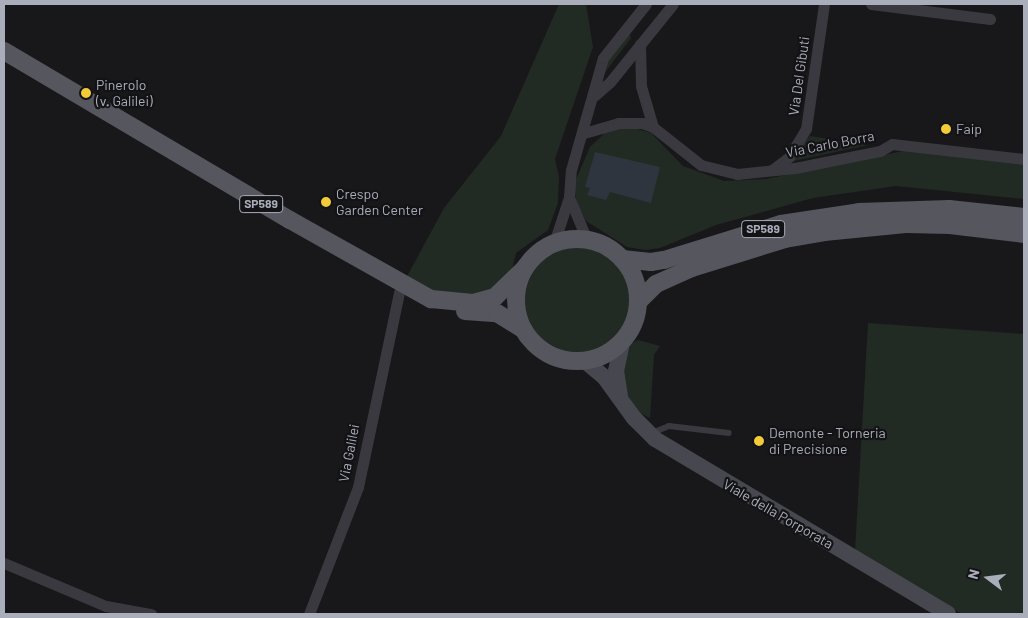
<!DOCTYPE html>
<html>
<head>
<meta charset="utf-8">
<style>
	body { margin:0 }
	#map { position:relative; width:1028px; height:618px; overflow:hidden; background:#18181a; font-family:Barlow,sans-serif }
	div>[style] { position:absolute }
	.green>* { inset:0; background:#222a24 }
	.round { border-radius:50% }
	.water>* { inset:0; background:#2e353f }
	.lane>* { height:5.5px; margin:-2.75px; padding:0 2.75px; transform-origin:2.75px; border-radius:2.75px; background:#39393f }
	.street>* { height:11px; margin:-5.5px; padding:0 5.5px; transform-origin:5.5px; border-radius:5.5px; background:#39393f }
	.secondary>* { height:16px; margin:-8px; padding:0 8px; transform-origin:8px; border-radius:8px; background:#47484f }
	.primary>* { height:18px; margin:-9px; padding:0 9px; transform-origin:9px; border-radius:9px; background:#55565e }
	.primary>.ring { margin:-9px; padding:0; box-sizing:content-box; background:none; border:18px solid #55565e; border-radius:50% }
	.dots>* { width:14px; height:14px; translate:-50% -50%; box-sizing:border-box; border:2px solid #131315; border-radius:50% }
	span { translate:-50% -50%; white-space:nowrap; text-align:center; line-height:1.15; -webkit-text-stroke:4.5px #131315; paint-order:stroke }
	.shield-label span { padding:1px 4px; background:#131315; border:1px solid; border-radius:4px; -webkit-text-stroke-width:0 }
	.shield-label { font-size:12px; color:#aaadba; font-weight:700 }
	.street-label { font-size:14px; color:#aaadba }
	.poi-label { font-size:14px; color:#aaadba }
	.left { translate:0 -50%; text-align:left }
	.frame { position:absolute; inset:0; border:5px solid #aaadba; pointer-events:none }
	.north { position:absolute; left:963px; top:553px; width:50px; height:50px; -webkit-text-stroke:4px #131315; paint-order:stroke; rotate:285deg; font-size:14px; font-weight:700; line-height:20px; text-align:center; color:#aaadba }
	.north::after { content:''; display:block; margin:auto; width:18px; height:22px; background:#aaadba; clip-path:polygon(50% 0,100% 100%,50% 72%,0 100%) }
</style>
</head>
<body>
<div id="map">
	<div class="green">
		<div style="clip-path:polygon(559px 4px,586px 4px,593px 47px,555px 159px,559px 177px,558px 203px,548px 230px,516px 253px,512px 270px,496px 288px,459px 297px,424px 292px,404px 282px,444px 208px,501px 136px)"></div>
		<div style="clip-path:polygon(629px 32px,631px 38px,600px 79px,606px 61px)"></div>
		<div style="clip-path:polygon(631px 127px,651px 133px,683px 166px,724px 181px,766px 179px,908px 150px,1024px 163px,1024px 199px,896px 186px,813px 198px,716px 225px,660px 248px,645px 250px,627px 247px,605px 233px,586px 221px,577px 206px,574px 184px,590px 147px,608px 130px)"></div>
		<div style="clip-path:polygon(810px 136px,868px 145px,794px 161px,793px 156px)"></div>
		<div class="round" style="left:524px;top:246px;width:106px;height:106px"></div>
		<div style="clip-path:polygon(868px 323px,1024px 334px,1024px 614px,962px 614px,855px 551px)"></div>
		<div style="clip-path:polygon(638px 340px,660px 346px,654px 355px,650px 418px,638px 412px,622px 386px,626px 346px)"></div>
	</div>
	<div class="water">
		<div style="clip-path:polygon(595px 152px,660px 167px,651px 203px,610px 192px,606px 200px,587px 195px,590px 188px,585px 187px)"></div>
	</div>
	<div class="lane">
		<div style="left:652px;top:433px;width:18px;rotate:-22deg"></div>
		<div style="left:669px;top:426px;width:60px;rotate:6.7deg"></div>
	</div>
	<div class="street">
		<div style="left:871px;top:4px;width:120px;rotate:7.2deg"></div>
		<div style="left:640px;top:44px;width:42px;rotate:88.6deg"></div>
		<div style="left:641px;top:86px;width:43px;rotate:73.7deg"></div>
		<div style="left:594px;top:96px;width:21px;rotate:-41deg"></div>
		<div style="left:610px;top:82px;width:100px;rotate:-51.1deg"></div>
		<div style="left:584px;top:133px;width:35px;rotate:-16deg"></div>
		<div style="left:618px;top:123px;width:24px"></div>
		<div style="left:642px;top:123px;width:12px;rotate:20deg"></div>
		<div style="left:653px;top:127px;width:61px;rotate:38.4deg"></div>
		<div style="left:701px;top:165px;width:37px;rotate:14deg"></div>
		<div style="left:737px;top:174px;width:58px;rotate:-5.9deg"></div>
		<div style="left:795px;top:168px;width:87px;rotate:-11.3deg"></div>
		<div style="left:880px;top:151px;width:14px;rotate:-30deg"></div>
		<div style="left:892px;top:144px;width:133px;rotate:6.5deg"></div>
		<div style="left:772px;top:170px;width:21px;rotate:-37deg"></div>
		<div style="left:789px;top:157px;width:33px;rotate:-59deg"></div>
		<div style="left:806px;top:129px;width:126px;rotate:-81.8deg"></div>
		<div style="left:569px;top:197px;width:47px;rotate:67.3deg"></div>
		<div style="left:554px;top:243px;width:48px;rotate:-71.9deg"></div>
		<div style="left:569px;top:197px;width:27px;rotate:-86deg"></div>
		<div style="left:571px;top:170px;width:116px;rotate:-74.1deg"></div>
		<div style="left:603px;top:58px;width:69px;rotate:-51.5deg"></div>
		<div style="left:4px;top:563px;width:111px;rotate:22.9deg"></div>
		<div style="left:106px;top:606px;width:46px;rotate:10.1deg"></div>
		<div style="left:309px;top:614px;width:136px;rotate:-68.9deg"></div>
		<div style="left:358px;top:487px;width:199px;rotate:-78.1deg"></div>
	</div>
	<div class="secondary">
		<div style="left:585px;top:361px;width:26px;rotate:40deg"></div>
		<div style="left:605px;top:378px;width:49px;rotate:54.1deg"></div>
		<div style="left:634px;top:418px;width:30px;rotate:45deg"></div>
		<div style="left:655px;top:439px;width:341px;rotate:30.8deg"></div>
		<div style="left:620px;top:396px;width:25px;rotate:-99deg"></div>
		<div style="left:616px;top:371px;width:30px;rotate:-78deg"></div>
	</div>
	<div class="primary">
		<div style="left:4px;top:51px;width:332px;rotate:30.6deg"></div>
		<div style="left:290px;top:220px;width:162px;rotate:29.3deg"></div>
		<div style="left:431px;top:299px;width:42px;rotate:5.4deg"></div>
		<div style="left:473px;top:303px;width:23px;rotate:-15deg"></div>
		<div style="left:495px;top:297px;width:40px;rotate:-44deg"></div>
		<div class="ring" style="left:516px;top:239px;width:104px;height:104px"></div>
		<div style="left:622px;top:259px;width:29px;rotate:6deg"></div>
		<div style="left:651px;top:262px;width:13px;rotate:-9deg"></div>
		<div style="left:664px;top:260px;width:122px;rotate:-17.1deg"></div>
		<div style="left:781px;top:224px;width:79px;rotate:-8.7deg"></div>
		<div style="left:859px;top:212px;width:90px;rotate:-1.9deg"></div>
		<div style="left:949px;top:209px;width:75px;rotate:6.1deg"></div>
		<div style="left:638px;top:302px;width:25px;rotate:-45deg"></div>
		<div style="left:656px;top:284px;width:39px;rotate:-24deg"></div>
		<div style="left:692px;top:268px;width:97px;rotate:-17.3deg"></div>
		<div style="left:785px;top:239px;width:40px;rotate:-10deg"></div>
		<div style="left:824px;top:232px;width:82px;rotate:-5.6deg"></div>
		<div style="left:906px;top:224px;width:44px;rotate:1.3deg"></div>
		<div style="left:950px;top:225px;width:75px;rotate:6.9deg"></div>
		<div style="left:465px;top:311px;width:32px;rotate:4deg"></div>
		<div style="left:497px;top:313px;width:31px;rotate:32deg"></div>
	</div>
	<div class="dots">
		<div style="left:86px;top:93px;background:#f3ca37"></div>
		<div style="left:946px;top:129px;background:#f3ca37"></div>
		<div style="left:326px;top:202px;background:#f3ca37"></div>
		<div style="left:759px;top:441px;background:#f3ca37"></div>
	</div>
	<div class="shield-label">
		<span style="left:261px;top:204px">SP589</span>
		<span style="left:763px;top:229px">SP589</span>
	</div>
	<div class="street-label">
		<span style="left:799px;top:76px;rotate:-82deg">Via Del Gibuti</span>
		<span style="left:830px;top:144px;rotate:-11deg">Via Carlo Borra</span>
		<span style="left:349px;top:453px;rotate:-79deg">Via Galilei</span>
		<span style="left:778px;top:514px;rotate:30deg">Viale della Porporata</span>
	</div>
	<div class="poi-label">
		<span class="left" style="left:96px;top:93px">Pinerolo<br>(v. Galilei)</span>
		<span class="left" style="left:956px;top:129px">Faip</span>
		<span class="left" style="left:336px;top:202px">Crespo<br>Garden Center</span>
		<span class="left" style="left:769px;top:441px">Demonte - Torneria<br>di Precisione</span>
	</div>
	<div class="frame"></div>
	<div class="north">N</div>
</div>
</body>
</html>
